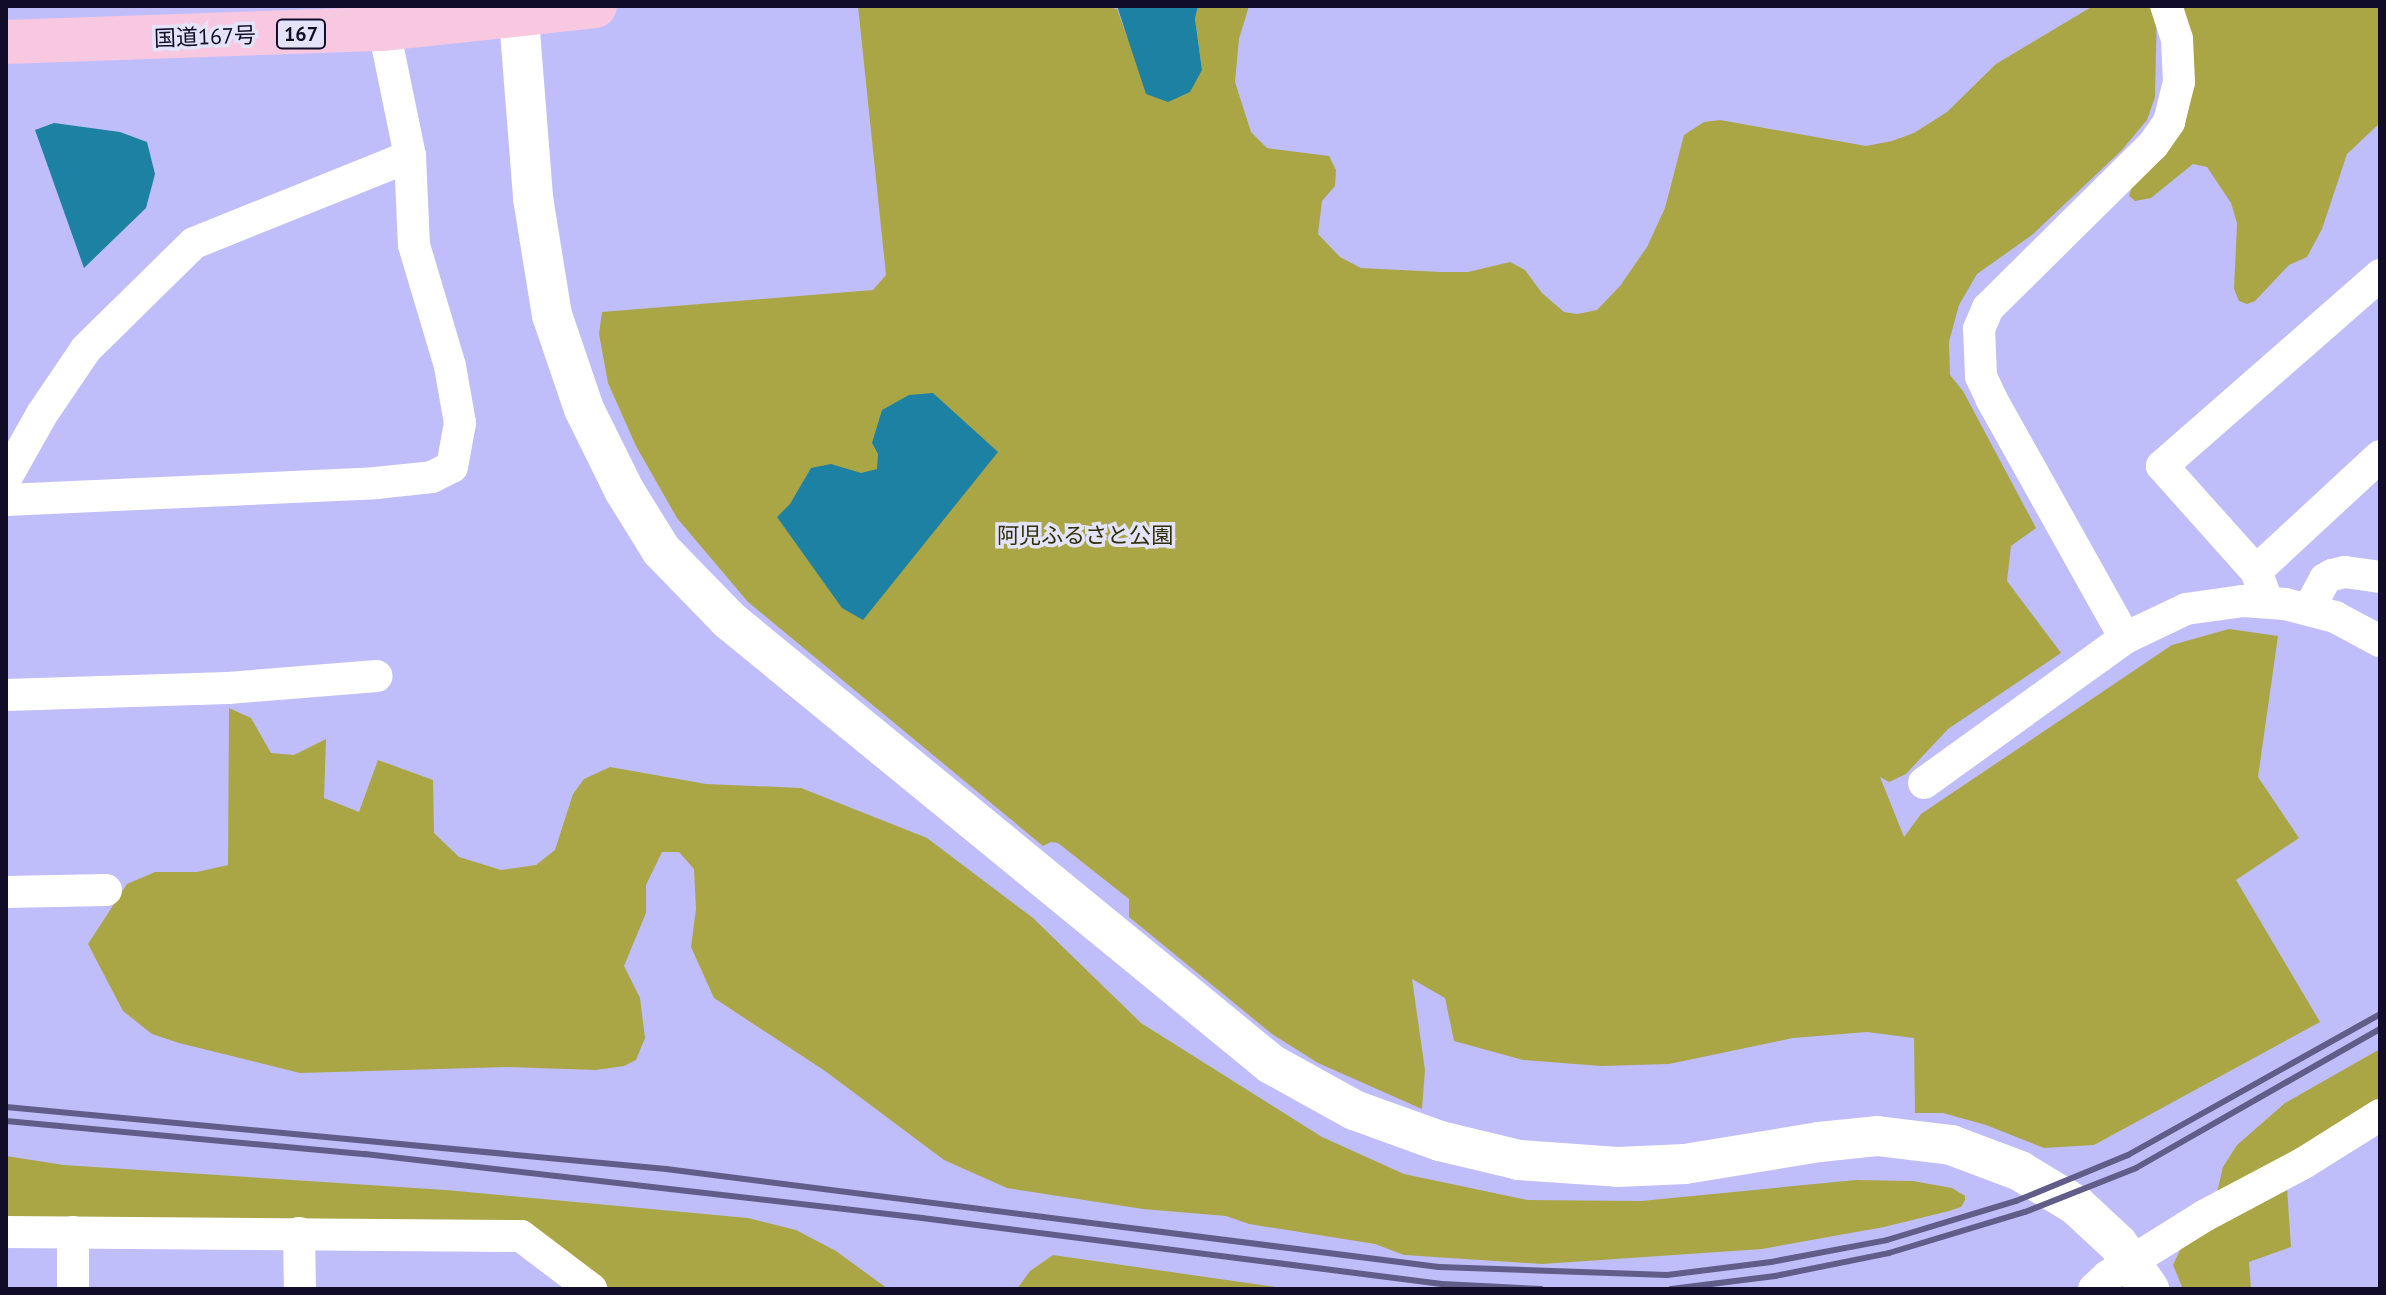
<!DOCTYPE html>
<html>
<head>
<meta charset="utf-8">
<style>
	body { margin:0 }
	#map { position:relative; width:2386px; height:1295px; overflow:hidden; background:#c0bdfb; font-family:"PT Sans","Noto Sans JP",sans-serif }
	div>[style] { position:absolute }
	.green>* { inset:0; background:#aaa646 }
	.water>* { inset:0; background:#1d81a4 }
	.minor>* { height:32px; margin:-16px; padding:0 16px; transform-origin:16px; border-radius:16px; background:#fff }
	.tertiary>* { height:40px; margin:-20px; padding:0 20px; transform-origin:20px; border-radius:20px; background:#fff }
	.trunk>* { height:44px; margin:-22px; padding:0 22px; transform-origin:22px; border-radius:22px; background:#f8c8e0 }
	.rail>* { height:6px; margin:-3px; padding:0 3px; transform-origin:3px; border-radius:3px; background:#605d88 }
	span { translate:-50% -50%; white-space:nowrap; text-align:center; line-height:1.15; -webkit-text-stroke:7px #e3e3fb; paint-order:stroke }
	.shield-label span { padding:2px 6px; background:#e3e3fb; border:2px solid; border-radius:6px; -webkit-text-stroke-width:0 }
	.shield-label { font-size:20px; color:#110d29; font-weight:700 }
	.street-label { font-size:22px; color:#110d29 }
	.park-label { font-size:22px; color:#312f01 }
	.frame { position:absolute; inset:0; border:8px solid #110d29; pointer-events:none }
</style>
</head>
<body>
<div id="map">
	<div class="green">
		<div style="clip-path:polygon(858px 6px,1104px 6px,1117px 9px,1128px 39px,1202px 70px,1195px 19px,1198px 6px,1249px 6px,1239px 39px,1235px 82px,1251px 132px,1267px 148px,1329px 156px,1336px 170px,1335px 186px,1322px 201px,1318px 234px,1340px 257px,1361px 268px,1441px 272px,1468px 272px,1510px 262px,1525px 270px,1542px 293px,1564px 312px,1577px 314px,1597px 310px,1620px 286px,1647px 247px,1665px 208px,1684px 135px,1704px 122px,1720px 120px,1866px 146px,1892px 141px,1914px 133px,1947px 112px,1996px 64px,2093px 6px,2157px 6px,2155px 97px,2147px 120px,2121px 151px,2032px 235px,1977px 274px,1959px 305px,1949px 342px,1950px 375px,1963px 391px,2036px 528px,2011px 546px,2007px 581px,2061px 653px,1948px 729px,1906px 774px,1889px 782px,1880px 777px,1904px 837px,1921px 814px,2172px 645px,2229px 629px,2278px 636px,2258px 777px,2299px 838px,2236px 880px,2320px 1022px,2094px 1145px,2044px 1148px,1986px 1125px,1943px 1113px,1915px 1113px,1914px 1038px,1867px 1032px,1793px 1038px,1669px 1064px,1601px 1066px,1523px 1060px,1454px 1041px,1445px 998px,1412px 979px,1425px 1070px,1422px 1109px,1318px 1063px,1272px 1034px,1129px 917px,1129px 899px,1058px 843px,1051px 842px,1043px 846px,748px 602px,677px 518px,636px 446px,608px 383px,599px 334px,602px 312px,873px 290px,886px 275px)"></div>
		<div style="clip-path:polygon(2182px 6px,2380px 6px,2380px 123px,2347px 154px,2322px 229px,2307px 257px,2289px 265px,2255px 301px,2247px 304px,2239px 301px,2234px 289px,2237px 223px,2231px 203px,2207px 167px,2193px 164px,2151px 198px,2135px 201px,2129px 196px,2133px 183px,2172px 138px)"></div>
		<div style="clip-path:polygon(229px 708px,251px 718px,271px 753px,294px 755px,326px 739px,324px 798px,359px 812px,378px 760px,433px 780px,434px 833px,459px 857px,501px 870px,536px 865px,555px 850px,573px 794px,584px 779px,610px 767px,706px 784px,801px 788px,927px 838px,1033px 918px,1141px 1023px,1322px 1137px,1404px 1174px,1527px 1200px,1641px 1201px,1856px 1180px,1913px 1181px,1952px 1188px,1965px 1196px,1965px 1200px,1961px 1207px,1949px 1211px,1884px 1227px,1762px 1249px,1542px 1264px,1404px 1255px,1375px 1244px,1249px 1224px,1226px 1216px,1143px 1209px,1007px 1188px,944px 1160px,825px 1071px,714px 998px,691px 947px,696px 909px,694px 869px,679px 852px,662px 852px,646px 885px,646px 913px,624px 966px,640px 998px,645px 1038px,636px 1060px,624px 1066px,596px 1070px,508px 1067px,300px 1073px,179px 1043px,152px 1034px,123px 1011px,88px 944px,127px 884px,155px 872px,197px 872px,228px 865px)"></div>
		<div style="clip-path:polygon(2380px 1049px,2380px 1104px,2287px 1188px,2291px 1247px,2249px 1262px,2251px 1289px,2183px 1289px,2173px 1265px,2181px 1248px,2208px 1231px,2223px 1167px,2237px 1145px,2285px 1103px)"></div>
		<div style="clip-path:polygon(6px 1156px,64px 1165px,446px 1190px,748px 1218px,796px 1230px,836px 1251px,888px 1289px,612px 1289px,554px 1252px,6px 1219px)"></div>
		<div style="clip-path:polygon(1053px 1255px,1289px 1289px,1017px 1289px,1030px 1271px)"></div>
	</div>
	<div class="water">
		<div style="clip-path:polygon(1117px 6px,1198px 6px,1195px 19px,1202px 70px,1190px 92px,1168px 102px,1146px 94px)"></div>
		<div style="clip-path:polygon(54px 123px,120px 132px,147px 142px,155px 174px,146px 208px,84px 268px,35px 130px)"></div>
		<div style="clip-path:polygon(933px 393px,998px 452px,863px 620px,842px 608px,777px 517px,790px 504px,811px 468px,831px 464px,861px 473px,877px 469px,878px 454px,872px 443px,882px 410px,909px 395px)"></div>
	</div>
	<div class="minor">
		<div style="left:6px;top:478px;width:73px;rotate:-60.6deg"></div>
		<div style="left:42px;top:414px;width:78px;rotate:-55.9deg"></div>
		<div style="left:86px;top:349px;width:151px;rotate:-44.5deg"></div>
		<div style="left:194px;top:243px;width:233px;rotate:-21.9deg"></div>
		<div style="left:410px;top:156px;width:130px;rotate:-101.6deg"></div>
		<div style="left:6px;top:500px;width:370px;rotate:-2.6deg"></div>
		<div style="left:376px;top:483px;width:56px;rotate:-6.1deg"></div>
		<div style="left:432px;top:477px;width:22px;rotate:-27deg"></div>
		<div style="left:452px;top:467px;width:45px;rotate:-79.7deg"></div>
		<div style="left:460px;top:423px;width:58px;rotate:-100deg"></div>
		<div style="left:450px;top:366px;width:126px;rotate:-106.6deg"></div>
		<div style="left:414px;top:245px;width:89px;rotate:-92.6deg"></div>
		<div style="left:2256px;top:571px;width:169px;rotate:-42.8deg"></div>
		<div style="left:2267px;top:601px;width:32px;rotate:-110deg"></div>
		<div style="left:2256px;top:571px;width:141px;rotate:-131.8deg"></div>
		<div style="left:2162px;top:466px;width:290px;rotate:-41.2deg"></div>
		<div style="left:2309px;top:609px;width:34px;rotate:-62deg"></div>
		<div style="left:2325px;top:579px;width:8px;rotate:-30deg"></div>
		<div style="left:2332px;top:575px;width:13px;rotate:-13deg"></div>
		<div style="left:2345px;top:572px;width:35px;rotate:8deg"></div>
		<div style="left:2125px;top:638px;width:273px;rotate:-119.2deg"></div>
		<div style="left:1992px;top:400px;width:26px;rotate:-115deg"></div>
		<div style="left:1981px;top:376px;width:47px;rotate:-92.4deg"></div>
		<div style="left:1979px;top:329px;width:23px;rotate:-67deg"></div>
		<div style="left:1988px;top:308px;width:232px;rotate:-44.7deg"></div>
		<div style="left:2153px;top:145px;width:28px;rotate:-55deg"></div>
		<div style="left:2169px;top:122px;width:41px;rotate:-76deg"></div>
		<div style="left:2179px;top:82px;width:43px;rotate:-92.7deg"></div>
		<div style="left:2177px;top:39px;width:35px;rotate:-108deg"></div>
		<div style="left:6px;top:695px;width:222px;rotate:-1.8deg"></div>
		<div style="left:228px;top:688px;width:149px;rotate:-4.6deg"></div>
		<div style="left:1924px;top:783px;width:248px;rotate:-35.8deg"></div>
		<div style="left:2125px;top:638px;width:68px;rotate:-25.4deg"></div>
		<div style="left:2186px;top:609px;width:58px;rotate:-8deg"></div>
		<div style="left:2243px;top:601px;width:42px;rotate:4.1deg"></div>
		<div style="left:2285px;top:604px;width:52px;rotate:14.6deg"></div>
		<div style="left:2335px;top:617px;width:51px;rotate:28.1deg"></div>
		<div style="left:6px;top:892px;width:100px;rotate:-1.1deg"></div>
		<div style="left:6px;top:1232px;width:515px;rotate:0.45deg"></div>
		<div style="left:521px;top:1236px;width:88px;rotate:37.1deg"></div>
		<div style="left:299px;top:1233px;width:56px;rotate:89deg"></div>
		<div style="left:73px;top:1289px;width:57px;rotate:-90deg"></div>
		<div style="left:2094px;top:1289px;width:19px;rotate:-43deg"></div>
		<div style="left:2108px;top:1276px;width:113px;rotate:-32deg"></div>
		<div style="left:2204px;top:1216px;width:111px;rotate:-28deg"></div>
		<div style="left:2302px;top:1164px;width:92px;rotate:-32.1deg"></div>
	</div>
	<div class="tertiary">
		<div style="left:518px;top:6px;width:193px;rotate:85.5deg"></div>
		<div style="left:533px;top:198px;width:119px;rotate:80.8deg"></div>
		<div style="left:552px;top:315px;width:99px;rotate:71.2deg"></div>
		<div style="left:584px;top:409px;width:90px;rotate:63.7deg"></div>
		<div style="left:624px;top:490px;width:70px;rotate:58.3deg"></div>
		<div style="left:661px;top:550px;width:98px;rotate:45.8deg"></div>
		<div style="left:729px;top:620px;width:701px;rotate:39.32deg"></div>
		<div style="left:1271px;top:1064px;width:95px;rotate:29deg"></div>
		<div style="left:1354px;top:1110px;width:91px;rotate:19.8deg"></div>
		<div style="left:1440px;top:1141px;width:81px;rotate:13.5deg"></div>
		<div style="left:1519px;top:1160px;width:99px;rotate:4deg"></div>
		<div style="left:1618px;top:1167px;width:67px;rotate:-2.6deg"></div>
		<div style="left:1685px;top:1164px;width:136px;rotate:-9.3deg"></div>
		<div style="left:1819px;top:1142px;width:58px;rotate:-5.9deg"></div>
		<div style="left:1877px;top:1136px;width:75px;rotate:6.9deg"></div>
		<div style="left:1951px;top:1145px;width:74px;rotate:20.6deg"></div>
		<div style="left:2020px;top:1171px;width:66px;rotate:31.3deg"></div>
		<div style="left:2076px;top:1205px;width:57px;rotate:42.9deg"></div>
		<div style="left:2118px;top:1244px;width:55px;rotate:55.4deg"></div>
	</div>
	<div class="trunk">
		<div style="left:6px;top:42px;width:378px;rotate:-2deg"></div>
		<div style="left:384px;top:29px;width:212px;rotate:-6.2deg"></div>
	</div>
	<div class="rail">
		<div style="left:6px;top:1107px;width:663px;rotate:5.37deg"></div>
		<div style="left:666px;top:1169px;width:779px;rotate:7.23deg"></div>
		<div style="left:1439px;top:1267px;width:228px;rotate:2deg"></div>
		<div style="left:1667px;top:1275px;width:105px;rotate:-7.1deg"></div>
		<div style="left:1771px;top:1262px;width:118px;rotate:-10.7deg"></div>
		<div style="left:1887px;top:1240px;width:135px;rotate:-16.8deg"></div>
		<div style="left:2016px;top:1201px;width:121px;rotate:-22.3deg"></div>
		<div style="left:2128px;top:1155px;width:289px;rotate:-29.2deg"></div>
		<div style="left:6px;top:1121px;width:361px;rotate:5.3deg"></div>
		<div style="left:365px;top:1154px;width:561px;rotate:6.55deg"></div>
		<div style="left:922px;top:1218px;width:524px;rotate:7.23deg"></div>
		<div style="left:1442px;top:1284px;width:99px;rotate:2.9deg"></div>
		<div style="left:1671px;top:1289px;width:105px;rotate:-7.1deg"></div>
		<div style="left:1775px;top:1276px;width:116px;rotate:-11.4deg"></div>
		<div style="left:1889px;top:1253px;width:142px;rotate:-16.8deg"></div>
		<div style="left:2025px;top:1212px;width:119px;rotate:-21.6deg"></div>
		<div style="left:2136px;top:1168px;width:281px;rotate:-29.7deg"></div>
	</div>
	<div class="shield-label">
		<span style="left:301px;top:34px">167</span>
	</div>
	<div class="street-label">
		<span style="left:205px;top:37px;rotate:-2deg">国道167号</span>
	</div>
	<div class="park-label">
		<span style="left:1085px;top:536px">阿児ふるさと公園</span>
	</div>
	<div class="frame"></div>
</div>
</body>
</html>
